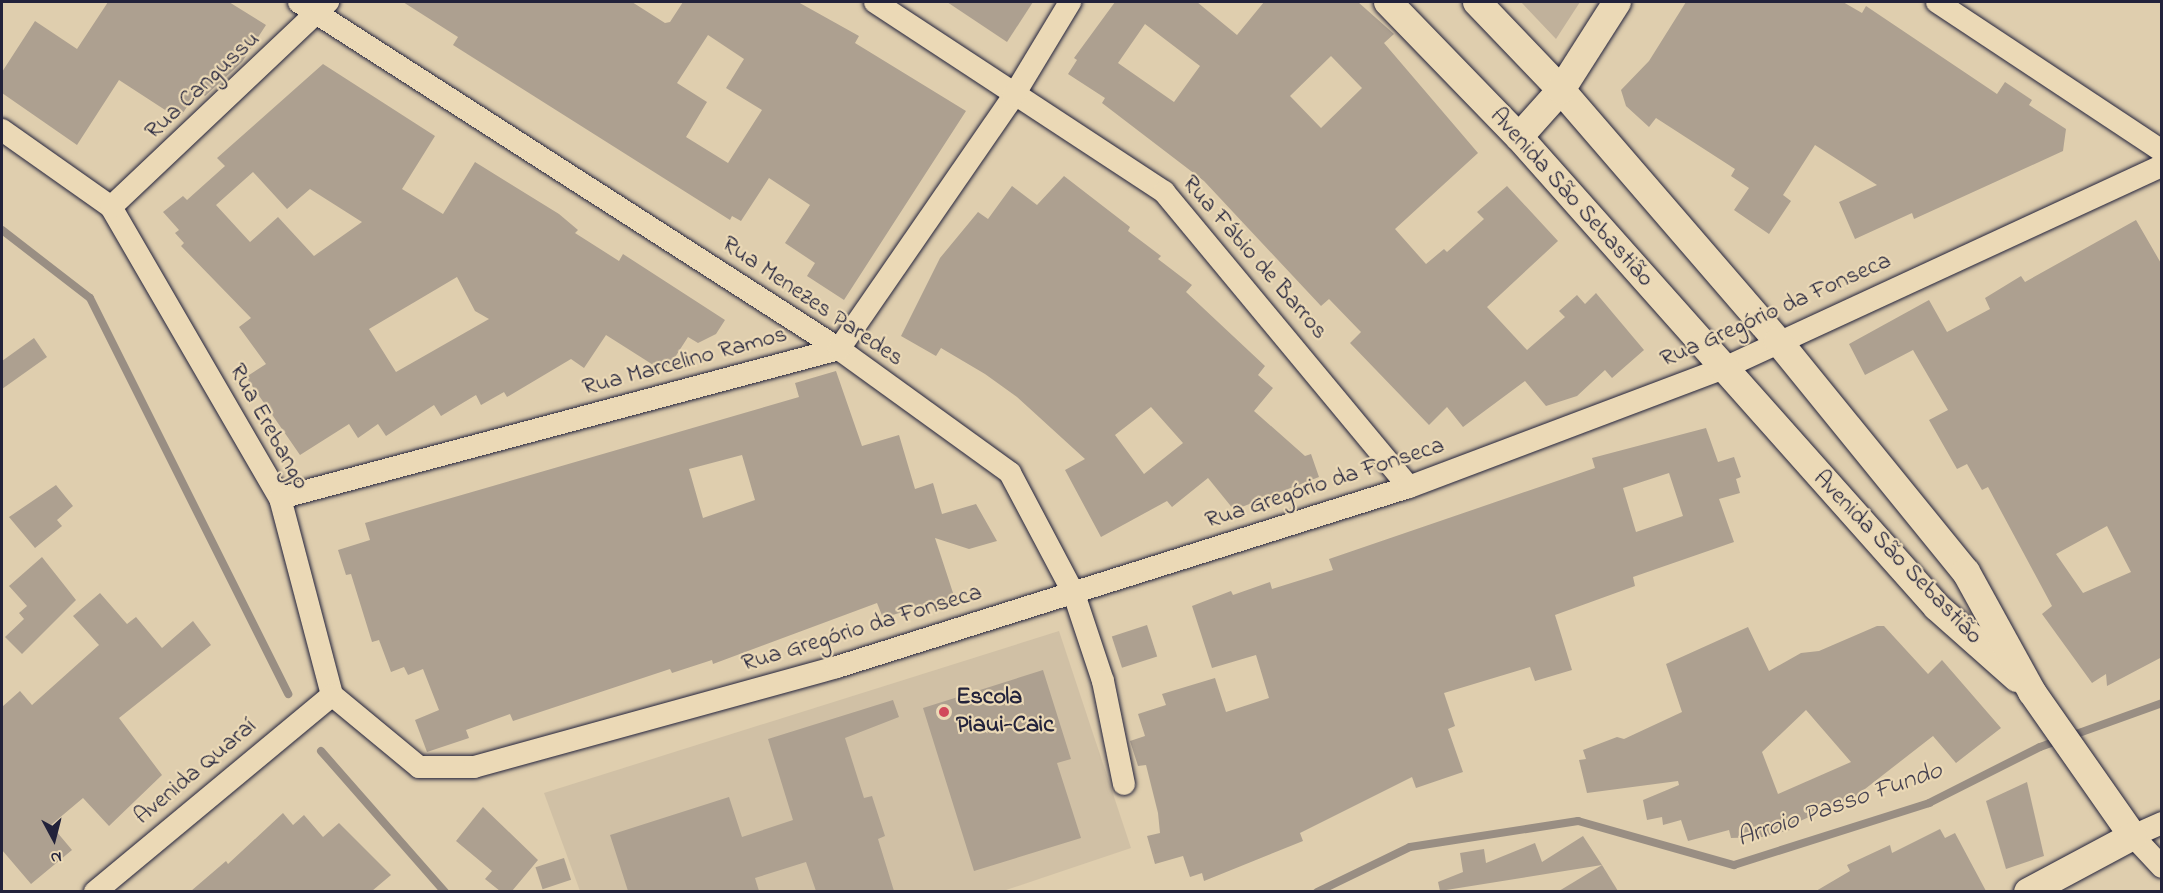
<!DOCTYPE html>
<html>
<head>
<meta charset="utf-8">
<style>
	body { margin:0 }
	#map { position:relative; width:2163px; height:893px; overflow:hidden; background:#dfceae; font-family:"Indie Flower",sans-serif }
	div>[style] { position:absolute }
	.built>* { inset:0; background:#d0c0a5 }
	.green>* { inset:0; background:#c0b19b }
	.stream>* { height:8px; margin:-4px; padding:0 4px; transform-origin:4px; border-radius:4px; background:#998e83 }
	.building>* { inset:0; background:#ada090; transform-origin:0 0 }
	.roads { filter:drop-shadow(0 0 2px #22223b) drop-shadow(0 0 2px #22223b) }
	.minor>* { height:22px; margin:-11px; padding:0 11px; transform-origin:11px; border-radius:11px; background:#ebd9b6 }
	.tertiary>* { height:28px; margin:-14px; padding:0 14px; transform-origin:14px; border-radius:14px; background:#ebd9b6 }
	.dots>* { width:16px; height:16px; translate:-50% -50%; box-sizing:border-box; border:3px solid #ebd9b6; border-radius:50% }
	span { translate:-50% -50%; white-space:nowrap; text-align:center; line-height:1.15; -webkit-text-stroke:4.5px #ebd9b6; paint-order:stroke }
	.street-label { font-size:24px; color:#22223b }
	.poi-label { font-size:24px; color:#22223b; font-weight:700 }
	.left { translate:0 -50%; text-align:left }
	.water-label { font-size:26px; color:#464251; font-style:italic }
	.frame { position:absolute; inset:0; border:3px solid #22223b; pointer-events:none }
	.north { position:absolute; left:24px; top:809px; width:60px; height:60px; -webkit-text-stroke:4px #ebd9b6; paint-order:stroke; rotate:173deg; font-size:16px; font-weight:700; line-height:24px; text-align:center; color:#22223b }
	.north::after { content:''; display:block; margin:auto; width:21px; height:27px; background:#22223b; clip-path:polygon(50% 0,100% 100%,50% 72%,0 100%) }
</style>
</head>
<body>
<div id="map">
	<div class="built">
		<div style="clip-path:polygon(1059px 631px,1131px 848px,1003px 891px,580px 891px,544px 793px)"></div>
	</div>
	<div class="green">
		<div style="clip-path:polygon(1521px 2px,1580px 2px,1556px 39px)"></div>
	</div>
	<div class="stream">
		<div style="left:2px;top:230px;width:111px;rotate:37.7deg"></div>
		<div style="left:90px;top:298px;width:443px;rotate:63.4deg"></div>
		<div style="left:321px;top:751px;width:188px;rotate:48.7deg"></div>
		<div style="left:1317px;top:892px;width:103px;rotate:-25.8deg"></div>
		<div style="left:1410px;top:847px;width:170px;rotate:-8.8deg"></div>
		<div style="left:1578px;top:821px;width:162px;rotate:15.8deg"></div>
		<div style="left:1734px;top:865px;width:205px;rotate:-17.6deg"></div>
		<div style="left:1929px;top:803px;width:124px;rotate:-26.8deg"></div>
		<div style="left:2040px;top:747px;width:130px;rotate:-19.8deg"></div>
	</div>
	<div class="building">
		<div style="clip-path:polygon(108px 2px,229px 2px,266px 25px,242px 62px,205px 96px,198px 90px,179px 119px,119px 80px,77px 145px,2px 93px,2px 72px,35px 21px,77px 49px)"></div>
		<div style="clip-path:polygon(evenodd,403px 2px,632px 2px,665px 23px,670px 22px,683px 2px,798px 2px,859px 36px,855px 43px,966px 111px,844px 300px,807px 276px,815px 263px,785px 243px,810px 205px,769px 178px,741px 221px,732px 216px,730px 220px,453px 45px,458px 37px,403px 2px,708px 35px,744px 59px,726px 88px,762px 110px,728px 163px,686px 137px,707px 102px,677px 83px,708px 35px)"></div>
		<div style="clip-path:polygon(947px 2px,1033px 2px,1007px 42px)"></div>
		<div style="clip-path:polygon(evenodd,1115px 2px,1197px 2px,1237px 35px,1264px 2px,1358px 2px,1394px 34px,1384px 43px,1478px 153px,1395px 229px,1426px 264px,1444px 249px,1447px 252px,1484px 219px,1477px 212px,1507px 186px,1558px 241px,1487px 307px,1527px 350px,1565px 317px,1559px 311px,1577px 295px,1585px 304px,1596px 293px,1644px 350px,1612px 378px,1605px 370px,1577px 396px,1546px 406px,1525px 381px,1463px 427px,1447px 407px,1429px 425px,1350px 343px,1361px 332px,1329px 299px,1321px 306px,1204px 181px,1102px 103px,1105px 98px,1068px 74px,1077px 60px,1074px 58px,1115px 2px,1145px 24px,1200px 66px,1174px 102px,1118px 63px,1145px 24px,1115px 2px,1331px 56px,1362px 88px,1321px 128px,1290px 96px,1331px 56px)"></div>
		<div style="clip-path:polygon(1686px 2px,1843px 2px,1862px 13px,1866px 6px,1997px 94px,2005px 82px,2032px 100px,2029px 105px,2066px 129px,2063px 151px,1914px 219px,1912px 213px,1855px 239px,1839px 202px,1877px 185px,1815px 145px,1783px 195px,1791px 201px,1769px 234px,1734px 210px,1749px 188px,1731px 176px,1735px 169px,1656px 118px,1649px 127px,1626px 106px,1621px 90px,1649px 61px)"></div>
		<div style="clip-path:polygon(evenodd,323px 64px,435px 136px,402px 189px,443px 214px,475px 162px,559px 214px,578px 230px,575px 233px,619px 261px,623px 254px,725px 320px,716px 334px,698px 343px,688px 337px,670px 365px,658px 368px,606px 335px,584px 368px,571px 359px,507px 397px,504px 392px,481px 405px,476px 395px,441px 416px,434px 405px,386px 436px,378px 424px,358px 438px,349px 424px,300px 455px,246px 377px,266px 364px,239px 327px,251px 318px,181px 246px,184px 243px,175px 233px,179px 230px,163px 212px,183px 196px,187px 200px,225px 166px,217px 158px,323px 64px,253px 172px,287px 209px,310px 189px,362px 222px,314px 256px,278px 217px,250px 242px,216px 205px,253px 172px,323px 64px,457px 277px,475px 311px,489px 319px,396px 372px,369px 329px,457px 277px)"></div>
		<div style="clip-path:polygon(evenodd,1064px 176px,1130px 227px,1128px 231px,1161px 256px,1158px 259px,1192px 285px,1186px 292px,1265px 366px,1258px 375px,1273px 388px,1254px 411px,1305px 456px,1311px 454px,1319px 477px,1234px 510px,1208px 478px,1172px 507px,1167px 501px,1101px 537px,1065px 470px,1085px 459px,1017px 397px,985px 374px,941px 348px,936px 356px,901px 336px,940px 258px,978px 212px,988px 219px,1012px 186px,1037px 205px,1064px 176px,1151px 407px,1183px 443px,1144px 474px,1115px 435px,1151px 407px)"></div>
		<div style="clip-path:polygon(evenodd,2136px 220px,2162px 265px,2162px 657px,2107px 686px,2106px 674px,2092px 683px,2042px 614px,2052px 606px,1988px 487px,1982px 490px,1967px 464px,1957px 469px,1929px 420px,1948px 410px,1913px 350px,1865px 375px,1849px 344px,1929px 300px,1947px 332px,1990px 309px,1985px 298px,2021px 276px,2025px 282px,2136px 220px,2107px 526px,2131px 572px,2083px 593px,2056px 554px,2107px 526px)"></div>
		<div style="clip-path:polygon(34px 338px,47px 357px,2px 389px,2px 361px)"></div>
		<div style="clip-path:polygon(evenodd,836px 371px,862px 446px,899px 435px,915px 489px,933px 483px,942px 514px,976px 504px,997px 541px,969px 549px,935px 538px,954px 596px,883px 618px,877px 603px,713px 664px,712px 660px,672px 673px,670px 669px,513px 721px,510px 714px,466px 730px,469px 738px,427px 752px,415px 720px,439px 710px,423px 669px,408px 675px,404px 667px,391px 672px,379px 640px,372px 642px,351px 574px,346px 575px,338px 550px,370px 540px,365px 523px,799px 397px,795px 383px,836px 371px,742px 455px,755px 500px,703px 518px,689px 469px,742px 455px)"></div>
		<div style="clip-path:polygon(evenodd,1706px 428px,1718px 462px,1734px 457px,1741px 477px,1736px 479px,1740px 493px,1719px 499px,1734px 542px,1633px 577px,1635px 586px,1555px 615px,1572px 670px,1535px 681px,1530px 667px,1444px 693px,1455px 726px,1448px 729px,1463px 772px,1416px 788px,1412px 777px,1300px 833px,1303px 841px,1204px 881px,1202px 873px,1190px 877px,1183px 856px,1155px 864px,1147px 836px,1160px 833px,1158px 813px,1146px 765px,1138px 766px,1130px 741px,1145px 736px,1138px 714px,1166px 705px,1162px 694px,1215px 678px,1226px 712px,1269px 698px,1256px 655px,1212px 668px,1192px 606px,1231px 591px,1233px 595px,1270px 582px,1272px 589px,1333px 570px,1329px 559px,1595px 468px,1592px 458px,1706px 428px,1669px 473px,1683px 516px,1636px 532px,1623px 488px,1669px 473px)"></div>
		<div style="clip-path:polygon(56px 485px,73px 506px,57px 520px,62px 526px,35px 548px,9px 517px)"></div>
		<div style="clip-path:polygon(42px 557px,76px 600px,22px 654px,5px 637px,24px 619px,19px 613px,27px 606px,9px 586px)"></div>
		<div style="clip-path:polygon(100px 593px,127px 624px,136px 617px,162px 648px,193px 621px,211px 645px,119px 718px,162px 775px,109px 826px,83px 798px,51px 825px,72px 850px,31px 884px,2px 850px,2px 707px,20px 691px,32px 705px,99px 645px,73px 616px)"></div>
		<div style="left:1147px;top:625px;width:33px;height:37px;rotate:72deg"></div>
		<div style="clip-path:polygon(evenodd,1877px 626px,1884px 626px,1928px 674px,1942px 660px,2001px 728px,1956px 763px,1933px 736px,1856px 796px,1789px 826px,1790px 830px,1762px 837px,1731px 838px,1729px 830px,1688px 841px,1681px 820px,1663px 825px,1662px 817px,1647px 820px,1643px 800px,1679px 785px,1678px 781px,1587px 793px,1579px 760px,1586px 759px,1583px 750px,1617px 737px,1624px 739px,1682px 712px,1666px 664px,1748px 627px,1769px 671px,1801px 653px,1819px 651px,1877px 626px,1806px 710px,1851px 762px,1778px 794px,1762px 752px,1806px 710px)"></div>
		<div style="clip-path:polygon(1043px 670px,1071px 759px,1057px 763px,1081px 838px,974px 871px,923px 708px)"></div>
		<div style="clip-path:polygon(893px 700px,899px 717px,845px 738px,864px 798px,872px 796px,885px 836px,878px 839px,894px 891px,816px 891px,806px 862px,755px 878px,759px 891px,628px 891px,610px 835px,729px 797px,742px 837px,793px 820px,768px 739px)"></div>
		<div style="clip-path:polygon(2027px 782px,2044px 856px,2006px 869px,1986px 801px)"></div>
		<div style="clip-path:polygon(483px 807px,538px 860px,512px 891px,500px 891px,485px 879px,492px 871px,456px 841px)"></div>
		<div style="clip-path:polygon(283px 813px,293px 825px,304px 815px,323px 837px,339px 823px,391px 875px,372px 891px,191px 891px,226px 861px,228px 864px)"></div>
		<div style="clip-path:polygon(1940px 829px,1945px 838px,1955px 833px,1986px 891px,1816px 891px,1850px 871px,1847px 865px,1890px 845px,1892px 853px)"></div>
		<div style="clip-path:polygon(1583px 836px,1602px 865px,1440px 891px,1438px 882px,1463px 872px,1460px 853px,1484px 849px,1486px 863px,1535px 843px,1542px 862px)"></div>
		<div style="left:564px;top:858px;width:23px;height:30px;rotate:72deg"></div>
		<div style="clip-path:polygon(1602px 865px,1618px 891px,1559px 891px)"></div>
	</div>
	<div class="roads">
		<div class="minor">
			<div style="left:299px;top:2px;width:642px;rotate:32.72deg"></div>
			<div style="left:839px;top:349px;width:211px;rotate:35.9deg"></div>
			<div style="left:1010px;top:473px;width:137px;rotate:62.1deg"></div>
			<div style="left:1074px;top:594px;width:92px;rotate:71.6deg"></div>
			<div style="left:1103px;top:681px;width:105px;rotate:78.5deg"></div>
			<div style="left:875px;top:2px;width:346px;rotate:33.3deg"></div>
			<div style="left:1164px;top:192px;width:383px;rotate:50.3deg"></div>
			<div style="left:1937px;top:2px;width:270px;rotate:33.5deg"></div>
			<div style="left:2px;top:130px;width:133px;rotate:35.2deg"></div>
			<div style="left:111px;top:207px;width:337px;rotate:59.9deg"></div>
			<div style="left:280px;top:498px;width:204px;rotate:75.2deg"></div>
			<div style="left:332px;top:695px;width:113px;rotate:39.6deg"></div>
			<div style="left:419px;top:767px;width:55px"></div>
			<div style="left:474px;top:767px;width:377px;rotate:-15.4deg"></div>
			<div style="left:837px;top:667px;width:600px;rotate:-17.47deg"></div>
			<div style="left:1409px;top:487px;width:335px;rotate:-20.7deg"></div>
			<div style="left:1722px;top:369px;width:485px;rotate:-24.8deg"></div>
			<div style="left:111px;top:207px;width:299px;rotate:-43.4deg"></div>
			<div style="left:280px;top:498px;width:579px;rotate:-14.93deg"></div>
			<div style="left:839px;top:349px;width:308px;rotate:-55.4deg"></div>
			<div style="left:1014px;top:95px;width:109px;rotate:-58.9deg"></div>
			<div style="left:2162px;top:823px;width:32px;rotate:156deg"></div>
			<div style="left:2133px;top:836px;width:42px;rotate:46.9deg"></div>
			<div style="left:95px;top:892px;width:308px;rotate:-39.7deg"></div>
		</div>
		<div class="tertiary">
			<div style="left:1388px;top:2px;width:188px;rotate:45.9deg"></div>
			<div style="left:1519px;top:137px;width:629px;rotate:48.35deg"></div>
			<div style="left:1937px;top:607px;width:107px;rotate:41.6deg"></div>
			<div style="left:1477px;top:2px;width:122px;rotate:46.3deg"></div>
			<div style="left:1561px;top:90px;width:332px;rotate:49.2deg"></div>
			<div style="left:1778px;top:341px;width:298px;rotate:50.9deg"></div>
			<div style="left:1966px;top:572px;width:137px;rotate:61.2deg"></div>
			<div style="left:2032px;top:692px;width:176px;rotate:55deg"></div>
			<div style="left:2133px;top:836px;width:119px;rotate:151.9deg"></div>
			<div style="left:1519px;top:137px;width:63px;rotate:-48.2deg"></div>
			<div style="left:1561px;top:90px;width:104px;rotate:-57.5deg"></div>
		</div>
	</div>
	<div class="dots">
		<div style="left:944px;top:712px;background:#d1495b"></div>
	</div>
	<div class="street-label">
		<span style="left:203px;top:86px;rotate:-43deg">Rua Cangussu</span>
		<span style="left:1571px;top:198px;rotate:48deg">Avenida São Sebastião</span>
		<span style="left:1254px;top:258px;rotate:49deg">Rua Fábio de Barros</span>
		<span style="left:812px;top:302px;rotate:34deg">Rua Menezes Paredes</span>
		<span style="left:1776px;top:311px;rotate:-24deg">Rua Gregório da Fonseca</span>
		<span style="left:685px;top:362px;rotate:-15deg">Rua Marcelino Ramos</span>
		<span style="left:268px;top:427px;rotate:61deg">Rua Erebango</span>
		<span style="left:1325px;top:484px;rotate:-18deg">Rua Gregório da Fonseca</span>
		<span style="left:1897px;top:558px;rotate:46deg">Avenida São Sebastião</span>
		<span style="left:862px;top:629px;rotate:-17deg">Rua Gregório da Fonseca</span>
		<span style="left:196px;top:772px;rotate:-40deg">Avenida Quaraí</span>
	</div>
	<div class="poi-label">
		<span class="left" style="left:956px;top:712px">Escola<br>Piaui-Caic</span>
	</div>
	<div class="water-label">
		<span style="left:1840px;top:806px;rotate:-19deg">Arroio Passo Fundo</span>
	</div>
	<div class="frame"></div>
	<div class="north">N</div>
</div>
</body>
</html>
